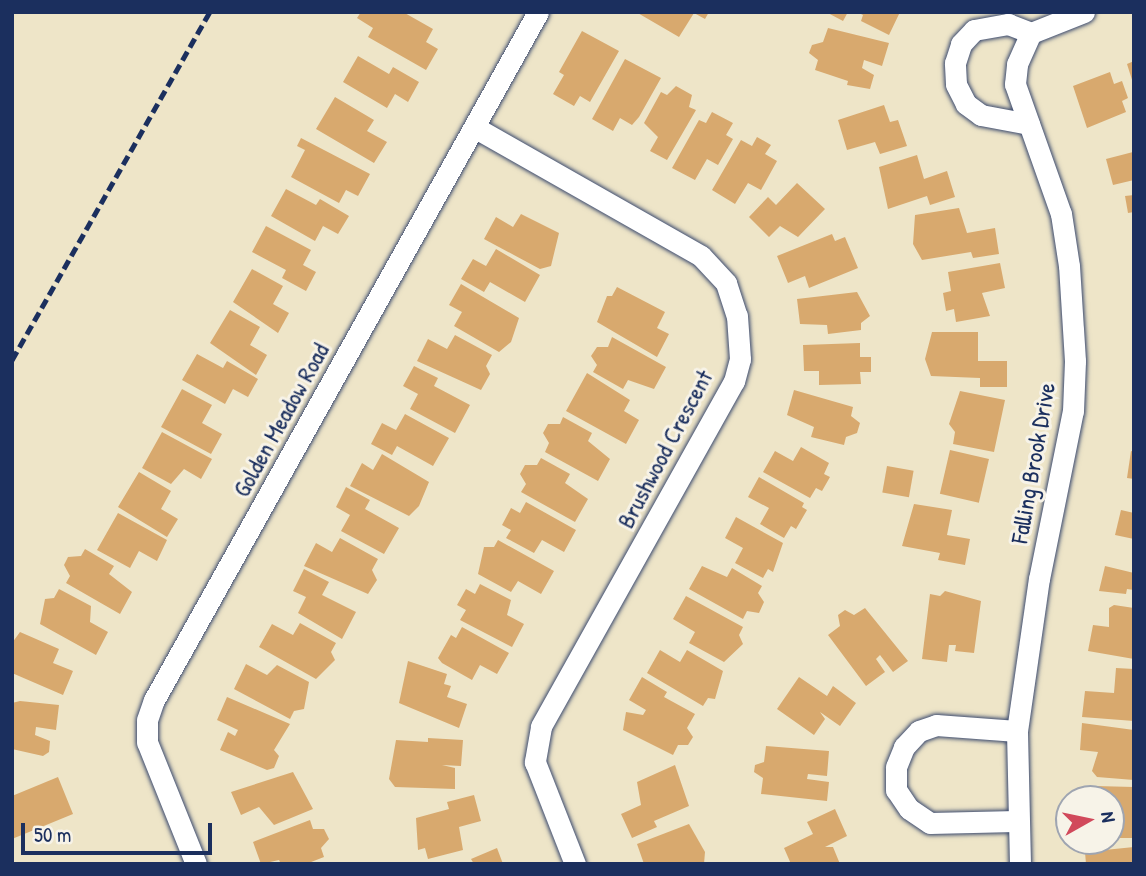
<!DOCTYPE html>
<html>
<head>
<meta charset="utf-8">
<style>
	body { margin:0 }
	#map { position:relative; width:1146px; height:876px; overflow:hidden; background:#eee5c8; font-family:"Patrick Hand",sans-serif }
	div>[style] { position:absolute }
	.building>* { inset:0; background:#d8a96e; transform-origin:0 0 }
	.roads { filter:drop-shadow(0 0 2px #3b4a6e) drop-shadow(0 0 2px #3b4a6e) }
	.minor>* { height:21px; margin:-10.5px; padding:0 10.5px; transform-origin:10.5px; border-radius:10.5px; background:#fff }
	.rail>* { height:5px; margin-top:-2.5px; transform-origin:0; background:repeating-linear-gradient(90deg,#1b2f5e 0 10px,transparent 0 15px) }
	span { translate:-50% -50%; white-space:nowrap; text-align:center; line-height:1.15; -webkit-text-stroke:6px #f7f3e8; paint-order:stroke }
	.street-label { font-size:24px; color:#1b2f5e }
	.frame { position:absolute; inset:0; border:14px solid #1b2f5e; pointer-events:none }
	.north { position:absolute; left:1055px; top:785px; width:70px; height:70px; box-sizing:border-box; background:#f7f3e8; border:2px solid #9fa5b1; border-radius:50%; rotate:81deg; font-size:19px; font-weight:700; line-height:28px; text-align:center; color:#1b2f5e }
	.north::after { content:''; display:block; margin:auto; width:24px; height:32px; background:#d1495b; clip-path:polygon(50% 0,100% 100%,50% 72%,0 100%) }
	.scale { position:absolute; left:21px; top:823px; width:191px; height:32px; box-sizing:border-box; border:4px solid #1b2f5e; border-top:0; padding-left:9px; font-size:21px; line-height:24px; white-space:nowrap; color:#1b2f5e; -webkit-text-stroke:5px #f7f3e8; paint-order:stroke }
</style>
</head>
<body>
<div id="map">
	<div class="building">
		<div style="clip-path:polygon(361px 12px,403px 12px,433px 29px,426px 42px,438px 49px,426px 70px,368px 37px,373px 28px,357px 18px)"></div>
		<div style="clip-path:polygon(636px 12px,709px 12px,705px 19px,694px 13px,679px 37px)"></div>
		<div style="clip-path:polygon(826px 12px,848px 12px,843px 21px)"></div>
		<div style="clip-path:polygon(857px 12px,900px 12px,889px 35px,861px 21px,863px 15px)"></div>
		<div style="clip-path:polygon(828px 28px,889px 43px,882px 66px,864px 60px,862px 68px,874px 75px,870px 89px,847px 85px,848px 81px,815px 70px,818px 60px,809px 53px,812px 45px,823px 42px)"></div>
		<div style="clip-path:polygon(582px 31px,619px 51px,590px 102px,580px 96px,574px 106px,553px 94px,564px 75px,559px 72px)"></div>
		<div style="clip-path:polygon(358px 56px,389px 74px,393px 67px,419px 82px,408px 102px,395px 94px,387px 108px,343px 82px)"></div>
		<div style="clip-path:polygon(625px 59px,661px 78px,639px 117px,632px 125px,620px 118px,613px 131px,592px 119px)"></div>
		<div style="clip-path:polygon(1134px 61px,1134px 83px,1133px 83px,1127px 64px)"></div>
		<div style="clip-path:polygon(1110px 72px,1114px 84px,1122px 81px,1128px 98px,1122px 101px,1126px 112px,1087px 128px,1073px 86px)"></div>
		<div style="clip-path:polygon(676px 86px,692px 95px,689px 107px,696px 110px,667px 160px,650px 151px,658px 137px,644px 123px,661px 92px,667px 95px)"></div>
		<div style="clip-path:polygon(335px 97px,374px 120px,367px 131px,387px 142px,374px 163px,316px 129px)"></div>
		<div style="clip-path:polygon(884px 105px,890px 122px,898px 120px,907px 146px,880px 154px,875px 142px,847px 150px,838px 120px)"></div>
		<div style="clip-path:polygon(712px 112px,733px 123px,726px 135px,733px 139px,718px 165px,707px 159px,695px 180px,672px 168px,699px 120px,706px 123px)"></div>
		<div style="clip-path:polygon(757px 137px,771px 145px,765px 154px,777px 161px,761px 190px,748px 183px,735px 204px,712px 190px,741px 140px,752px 146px)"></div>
		<div style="clip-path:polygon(301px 138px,370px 174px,358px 196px,346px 190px,339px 203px,291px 177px,305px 150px,297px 146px)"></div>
		<div style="clip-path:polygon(1133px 152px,1134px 180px,1113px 185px,1106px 159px)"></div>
		<div style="clip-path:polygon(917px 155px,924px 179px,947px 171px,955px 197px,930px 205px,927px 196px,888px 209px,879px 167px)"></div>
		<div style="clip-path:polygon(797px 183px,825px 209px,798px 237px,780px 226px,769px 237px,749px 217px,768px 197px,776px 205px)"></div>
		<div style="clip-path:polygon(286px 189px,316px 205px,320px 199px,349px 216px,338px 234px,323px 226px,315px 241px,271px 216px)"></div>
		<div style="clip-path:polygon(1134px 195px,1134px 212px,1128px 213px,1125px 196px)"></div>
		<div style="clip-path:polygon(959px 208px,967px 233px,995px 228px,999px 254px,973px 258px,971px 252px,922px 260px,913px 244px,915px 215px)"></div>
		<div style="clip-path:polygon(521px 214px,559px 233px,551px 266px,540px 269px,484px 239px,496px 217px,513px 227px)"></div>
		<div style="clip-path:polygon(266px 226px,311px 250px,303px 265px,316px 272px,306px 291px,282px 278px,286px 270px,252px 252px)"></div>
		<div style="clip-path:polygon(832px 234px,835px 241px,845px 237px,858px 268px,809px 288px,805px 276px,788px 283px,777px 256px)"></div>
		<div style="clip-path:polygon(496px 249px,540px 275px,525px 302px,490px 282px,484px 292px,461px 279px,473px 259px,486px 266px)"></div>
		<div style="clip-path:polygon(1000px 263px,1005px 288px,982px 293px,990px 316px,956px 322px,954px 309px,946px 311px,943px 293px,951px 291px,948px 272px)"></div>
		<div style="clip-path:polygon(252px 269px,283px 286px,273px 304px,289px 313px,278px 333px,233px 302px)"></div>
		<div style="clip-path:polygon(461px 284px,519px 318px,511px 342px,499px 352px,454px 326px,462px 312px,449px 305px)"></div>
		<div style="clip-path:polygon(617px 287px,665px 312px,657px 328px,669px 334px,657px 357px,597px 322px,607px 296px,612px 296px)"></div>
		<div style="clip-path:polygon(857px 292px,870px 316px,861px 323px,861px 330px,828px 334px,827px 325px,800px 324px,797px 299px)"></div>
		<div style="clip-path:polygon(230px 310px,260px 327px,250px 345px,267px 355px,256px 375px,210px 343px)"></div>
		<div style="clip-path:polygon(932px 332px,978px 332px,978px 361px,1007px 361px,1007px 387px,980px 387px,980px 378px,931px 376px,925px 359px)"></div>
		<div style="clip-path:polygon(455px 335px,492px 355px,486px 366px,490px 374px,481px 390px,417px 361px,428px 339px,447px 349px)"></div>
		<div style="clip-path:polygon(612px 337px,666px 367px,654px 389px,628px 380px,623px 389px,593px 372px,597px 365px,591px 356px,597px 347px,608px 347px)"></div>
		<div style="clip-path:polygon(860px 343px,860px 357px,871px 357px,871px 372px,860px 372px,861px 384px,819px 385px,819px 371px,804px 371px,803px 345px)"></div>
		<div style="clip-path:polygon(197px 354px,223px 368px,227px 361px,258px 379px,248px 397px,233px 389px,225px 404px,182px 380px)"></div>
		<div style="clip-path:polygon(414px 366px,438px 378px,434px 386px,470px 405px,455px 433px,410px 409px,418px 394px,403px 386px)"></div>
		<div style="clip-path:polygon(587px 373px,630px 400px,624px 411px,639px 420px,626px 444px,566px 411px)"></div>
		<div style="clip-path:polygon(182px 389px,212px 405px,202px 423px,222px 434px,211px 454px,161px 427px)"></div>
		<div style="clip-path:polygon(794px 390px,853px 407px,851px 416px,860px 423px,857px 433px,846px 437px,844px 445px,811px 437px,814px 427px,787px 415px)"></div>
		<div style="clip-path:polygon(960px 391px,1005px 400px,994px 452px,953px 444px,955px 432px,949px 424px)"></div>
		<div style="clip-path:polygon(405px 414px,449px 438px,433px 466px,397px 446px,392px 455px,371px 444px,382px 423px,396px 430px)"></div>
		<div style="clip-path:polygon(563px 417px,592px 433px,588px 441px,610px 459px,598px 481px,545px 452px,549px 443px,543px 433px,548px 424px,560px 424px)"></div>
		<div style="clip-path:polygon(162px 432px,212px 459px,201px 479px,184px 469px,171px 484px,142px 468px)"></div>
		<div style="clip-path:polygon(801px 447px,829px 463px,824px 474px,830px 477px,822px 491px,816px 488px,810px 498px,763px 472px,775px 451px,793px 461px)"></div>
		<div style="left:950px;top:450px;width:40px;height:45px;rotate:13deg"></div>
		<div style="clip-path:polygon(1131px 451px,1134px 452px,1134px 479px,1127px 478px)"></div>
		<div style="clip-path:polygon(382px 454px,429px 482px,419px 506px,409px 516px,350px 486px,362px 463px,373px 470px)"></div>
		<div style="clip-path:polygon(541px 458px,570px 474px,565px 483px,588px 499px,575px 522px,521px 492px,526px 484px,520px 474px,525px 465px,537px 465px)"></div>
		<div style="left:887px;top:466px;width:27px;height:27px;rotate:10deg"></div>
		<div style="clip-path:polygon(139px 472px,171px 491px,161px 509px,178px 519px,167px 537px,118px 507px)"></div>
		<div style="clip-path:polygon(759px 477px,804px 503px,802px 507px,807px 510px,796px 529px,791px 526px,784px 538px,760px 524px,769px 508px,748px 497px)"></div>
		<div style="clip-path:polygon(346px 487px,370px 500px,365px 509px,399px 528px,384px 554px,341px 531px,350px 515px,336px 507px)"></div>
		<div style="clip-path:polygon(526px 502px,576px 530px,564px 552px,542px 540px,534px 553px,506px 538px,511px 530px,502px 525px,511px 508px,520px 513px)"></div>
		<div style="clip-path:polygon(914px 504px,952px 510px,947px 535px,970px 539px,965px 565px,938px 560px,940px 553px,902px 546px)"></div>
		<div style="clip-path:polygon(1121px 510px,1134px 513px,1134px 539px,1115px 535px)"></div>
		<div style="clip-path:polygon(118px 513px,167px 540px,157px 561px,139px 551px,130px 568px,97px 550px)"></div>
		<div style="clip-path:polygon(736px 517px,783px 543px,773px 572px,768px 569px,763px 578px,735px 563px,743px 548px,725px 538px)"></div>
		<div style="clip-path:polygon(340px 538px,378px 559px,372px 570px,377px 580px,368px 594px,304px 566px,316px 543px,332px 552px)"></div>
		<div style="clip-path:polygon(498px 540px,554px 571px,541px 594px,518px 581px,511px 592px,478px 574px,484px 547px,494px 547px)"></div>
		<div style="clip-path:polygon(85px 549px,114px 566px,109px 574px,132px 592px,120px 614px,66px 583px,70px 576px,64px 565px,68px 557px,81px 556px)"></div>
		<div style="clip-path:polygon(702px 566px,727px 577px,732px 568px,762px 586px,758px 593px,764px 602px,759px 613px,747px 611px,743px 619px,689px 589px)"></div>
		<div style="clip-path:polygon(1105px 566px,1134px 573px,1134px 590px,1127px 589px,1126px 594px,1099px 591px)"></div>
		<div style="clip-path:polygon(304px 569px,329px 582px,322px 595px,356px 612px,342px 639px,298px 613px,306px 597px,293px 591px)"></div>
		<div style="clip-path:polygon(480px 584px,511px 600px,507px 615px,524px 624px,512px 647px,460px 620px,466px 610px,457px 605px,466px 589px,475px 594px)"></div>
		<div style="clip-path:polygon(59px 589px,91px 606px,90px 622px,108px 632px,96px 655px,40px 624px,45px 599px,54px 598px)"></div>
		<div style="clip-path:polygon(945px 591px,981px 601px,974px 653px,955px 651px,956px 645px,949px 645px,947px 662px,922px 659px,930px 594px,940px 596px)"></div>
		<div style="clip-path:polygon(686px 596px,743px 627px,739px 635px,743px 644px,724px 662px,689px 643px,695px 632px,673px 619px)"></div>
		<div style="clip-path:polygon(1114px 605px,1134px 608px,1134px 659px,1088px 651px,1093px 625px,1109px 627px,1109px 608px)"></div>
		<div style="clip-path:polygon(865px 608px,908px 661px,893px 672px,880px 655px,876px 659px,885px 672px,866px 686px,828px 635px,840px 626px,838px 615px,845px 610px,854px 615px)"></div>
		<div style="clip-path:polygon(300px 623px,336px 643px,331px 652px,335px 660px,316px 679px,259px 647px,272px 624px,293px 635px)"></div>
		<div style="clip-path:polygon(462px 627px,509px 653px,497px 674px,480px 665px,472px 680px,442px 663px,438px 658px,451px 635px,456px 638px)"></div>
		<div style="clip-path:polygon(20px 632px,59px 649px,53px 663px,73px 671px,63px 695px,12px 673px,12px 643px)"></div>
		<div style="clip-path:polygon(660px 650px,680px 662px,687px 650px,723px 671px,715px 699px,708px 698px,703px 706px,647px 673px)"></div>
		<div style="clip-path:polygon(408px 661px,447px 674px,444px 684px,451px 686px,447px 697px,467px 704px,459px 728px,399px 703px)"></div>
		<div style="clip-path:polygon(246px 664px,267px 675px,277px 665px,309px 682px,304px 709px,294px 711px,290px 719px,234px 689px)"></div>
		<div style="clip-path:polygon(1116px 668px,1134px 669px,1134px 721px,1082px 717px,1085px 691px,1114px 693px)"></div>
		<div style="clip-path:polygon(642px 677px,667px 692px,664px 697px,695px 714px,687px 728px,693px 737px,688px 745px,678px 745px,673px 755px,623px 730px,626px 712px,643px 715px,646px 710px,629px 700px)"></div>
		<div style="clip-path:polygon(799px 677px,827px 696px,833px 686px,856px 703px,840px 726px,820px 712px,825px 719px,814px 735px,777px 709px)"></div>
		<div style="clip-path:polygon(227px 697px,290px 724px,274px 750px,279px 756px,274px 768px,267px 770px,220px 750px,228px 732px,235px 736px,238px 730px,217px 720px)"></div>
		<div style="clip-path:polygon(20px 701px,59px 705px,56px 730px,36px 727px,35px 735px,50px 741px,49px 752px,43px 756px,12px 749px,12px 703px)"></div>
		<div style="clip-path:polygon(1082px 723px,1134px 730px,1134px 780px,1097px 777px,1092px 771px,1098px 752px,1080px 750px)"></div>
		<div style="clip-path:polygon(428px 738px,463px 740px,461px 766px,442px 765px,455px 768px,455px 789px,395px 787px,389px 779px,396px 740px,428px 742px)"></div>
		<div style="clip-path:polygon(766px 746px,829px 751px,827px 776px,808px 774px,807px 779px,829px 782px,827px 801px,761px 794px,763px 778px,754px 772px,755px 765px,764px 762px)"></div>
		<div style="clip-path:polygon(675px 765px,689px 806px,654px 821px,657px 827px,632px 838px,621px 814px,641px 805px,637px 782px)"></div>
		<div style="clip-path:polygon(293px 772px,313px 809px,274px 825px,259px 807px,241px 815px,231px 792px)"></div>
		<div style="clip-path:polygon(58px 777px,73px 814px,12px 839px,12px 796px)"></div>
		<div style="clip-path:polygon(1095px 786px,1134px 787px,1134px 838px,1111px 838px,1111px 799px,1094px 799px)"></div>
		<div style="clip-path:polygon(474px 795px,481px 821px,459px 827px,463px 850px,428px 859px,425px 848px,418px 850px,416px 818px,449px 809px,447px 802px)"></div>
		<div style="clip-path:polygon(835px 809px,847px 836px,825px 847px,833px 847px,840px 864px,791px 864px,784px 848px,813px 834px,807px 822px)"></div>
		<div style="clip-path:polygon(310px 820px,313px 829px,324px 829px,329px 839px,321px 848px,324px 857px,306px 864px,281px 864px,279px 860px,261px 864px,253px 842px)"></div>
		<div style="clip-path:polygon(689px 824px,705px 852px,704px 864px,644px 864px,637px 844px)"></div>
		<div style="clip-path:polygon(1134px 847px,1134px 864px,1086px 864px,1085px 852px)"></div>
		<div style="clip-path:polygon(497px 848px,503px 864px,474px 864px,471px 859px)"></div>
	</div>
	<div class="roads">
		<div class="minor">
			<div style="left:1029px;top:124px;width:49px;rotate:-169.4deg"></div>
			<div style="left:981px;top:115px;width:19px;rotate:-144deg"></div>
			<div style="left:966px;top:104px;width:22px;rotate:-117deg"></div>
			<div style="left:956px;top:84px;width:21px;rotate:-93deg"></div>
			<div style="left:955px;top:63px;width:20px;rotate:-72deg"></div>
			<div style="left:961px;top:44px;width:19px;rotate:-47deg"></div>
			<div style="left:974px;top:30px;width:35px;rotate:-10deg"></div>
			<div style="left:1008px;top:24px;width:25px;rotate:21deg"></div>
			<div style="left:474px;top:127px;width:261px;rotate:29.6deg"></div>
			<div style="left:701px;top:256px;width:37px;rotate:47deg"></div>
			<div style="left:726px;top:283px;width:35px;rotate:72deg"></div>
			<div style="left:737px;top:316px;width:43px;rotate:86deg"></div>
			<div style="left:740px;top:359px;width:23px;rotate:105deg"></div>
			<div style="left:734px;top:381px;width:396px;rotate:119.2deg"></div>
			<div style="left:541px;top:727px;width:36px;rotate:100deg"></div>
			<div style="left:535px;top:762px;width:110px;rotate:68.6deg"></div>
			<div style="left:1016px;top:821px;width:86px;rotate:178.7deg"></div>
			<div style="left:930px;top:823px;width:25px;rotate:-146deg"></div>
			<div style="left:909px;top:809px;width:23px;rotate:-124deg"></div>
			<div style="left:896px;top:790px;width:23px;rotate:-90deg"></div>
			<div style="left:896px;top:767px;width:22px;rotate:-68deg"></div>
			<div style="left:904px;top:747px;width:22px;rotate:-47deg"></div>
			<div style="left:919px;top:731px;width:18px;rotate:-19deg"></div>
			<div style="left:936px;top:725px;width:81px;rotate:4.2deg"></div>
			<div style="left:196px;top:864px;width:131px;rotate:-111.9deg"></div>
			<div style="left:147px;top:742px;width:22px;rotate:-90deg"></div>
			<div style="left:147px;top:720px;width:21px;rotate:-71deg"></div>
			<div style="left:154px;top:700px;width:788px;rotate:-60.83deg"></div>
			<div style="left:1020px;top:864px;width:133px;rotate:-91.3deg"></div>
			<div style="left:1017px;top:731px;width:154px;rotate:-81.8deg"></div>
			<div style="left:1039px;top:579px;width:171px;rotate:-78.6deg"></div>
			<div style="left:1073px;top:411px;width:50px;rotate:-87.7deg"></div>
			<div style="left:1075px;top:361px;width:95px;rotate:-93.6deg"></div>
			<div style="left:1069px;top:266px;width:53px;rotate:-98.7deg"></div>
			<div style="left:1061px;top:214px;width:138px;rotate:-109.5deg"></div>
			<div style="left:1015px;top:84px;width:20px;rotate:-84deg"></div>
			<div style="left:1017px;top:64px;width:34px;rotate:-66deg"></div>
			<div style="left:1031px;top:33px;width:57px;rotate:-21.6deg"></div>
		</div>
	</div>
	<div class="rail">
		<div style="left:12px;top:360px;width:400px;rotate:-60.4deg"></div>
	</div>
	<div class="street-label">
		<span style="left:281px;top:420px;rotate:-61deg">Golden Meadow Road</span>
		<span style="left:665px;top:449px;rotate:-62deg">Brushwood Crescent</span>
		<span style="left:1033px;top:463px;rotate:-80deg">Falling Brook Drive</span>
	</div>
	<div class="frame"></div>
	<div class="north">N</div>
	<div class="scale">50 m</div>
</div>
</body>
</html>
